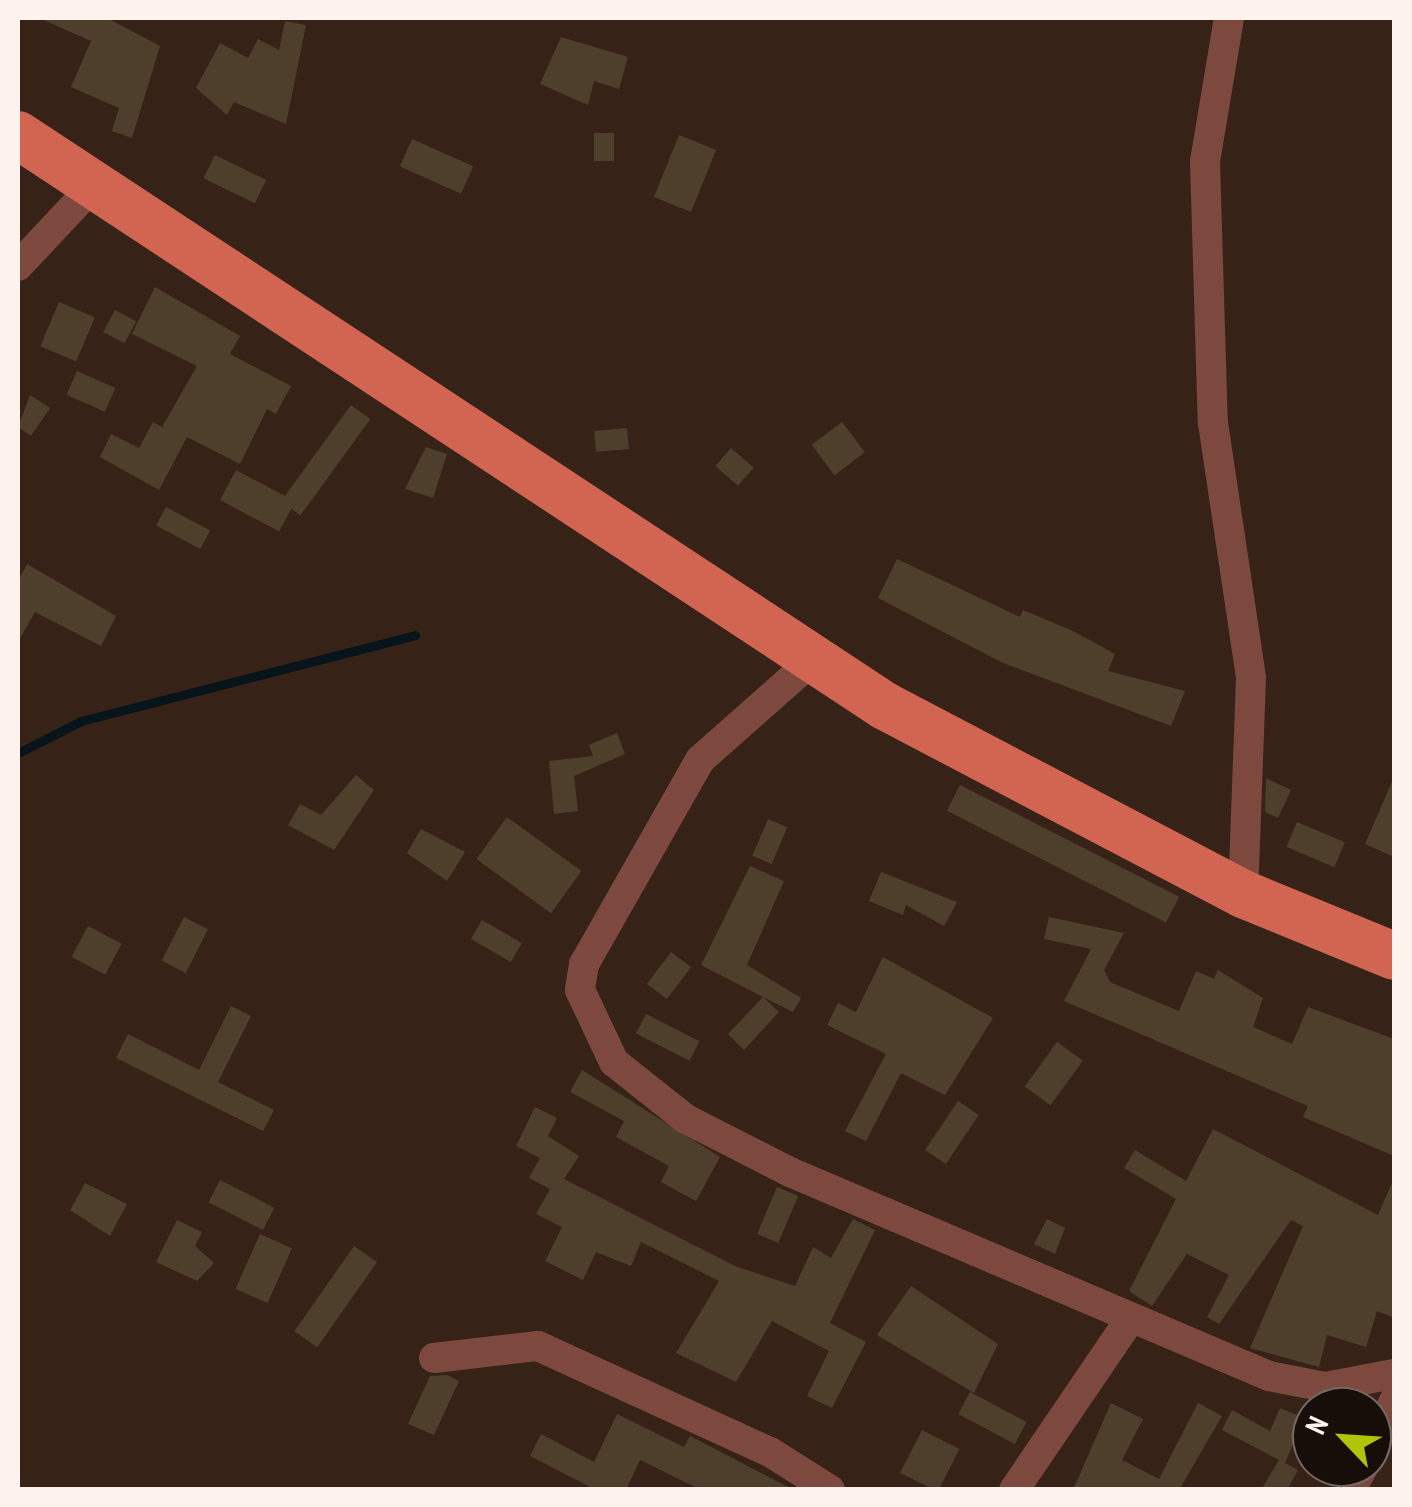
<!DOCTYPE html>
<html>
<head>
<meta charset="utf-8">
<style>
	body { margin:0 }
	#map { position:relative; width:1412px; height:1507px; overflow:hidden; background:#362217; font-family:"PT Sans Narrow",sans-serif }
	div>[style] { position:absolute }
	.stream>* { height:9px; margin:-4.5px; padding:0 4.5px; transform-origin:4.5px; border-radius:4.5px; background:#071419 }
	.building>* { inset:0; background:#4e3f2c; transform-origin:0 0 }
	.street>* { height:30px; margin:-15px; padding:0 15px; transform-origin:15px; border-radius:15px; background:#7d493f }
	.primary>* { height:48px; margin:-24px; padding:0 24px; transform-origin:24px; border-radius:24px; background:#d16552 }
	span { translate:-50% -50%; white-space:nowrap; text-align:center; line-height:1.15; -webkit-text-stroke:8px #170e09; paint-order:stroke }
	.frame { position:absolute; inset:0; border:20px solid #fdf2ec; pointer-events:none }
	.north { position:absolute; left:1292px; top:1387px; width:100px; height:100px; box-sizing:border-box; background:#170e09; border:2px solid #736964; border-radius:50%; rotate:295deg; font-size:28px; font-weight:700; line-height:40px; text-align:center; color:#fdf2ec }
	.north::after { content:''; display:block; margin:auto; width:35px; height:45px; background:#aec509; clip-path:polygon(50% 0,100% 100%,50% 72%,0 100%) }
</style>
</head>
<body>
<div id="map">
	<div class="stream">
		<div style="left:18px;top:753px;width:71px;rotate:-26.9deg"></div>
		<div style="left:81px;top:721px;width:345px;rotate:-14.4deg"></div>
	</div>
	<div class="building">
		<div style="clip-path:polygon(39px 18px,107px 18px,160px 46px,132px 138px,112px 131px,119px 108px,71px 87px,91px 41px)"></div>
		<div style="clip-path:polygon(285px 21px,306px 25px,286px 124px,234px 102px,227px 115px,196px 88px,220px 43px,248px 58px,258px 39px,279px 50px)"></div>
		<div style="clip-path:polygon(561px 37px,628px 57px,619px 89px,594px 81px,588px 105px,540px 84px)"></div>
		<div style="left:594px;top:133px;width:20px;height:28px"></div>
		<div style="left:679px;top:135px;width:40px;height:67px;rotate:22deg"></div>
		<div style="left:412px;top:139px;width:67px;height:30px;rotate:24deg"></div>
		<div style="left:215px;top:155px;width:57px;height:26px;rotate:26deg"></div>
		<div style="clip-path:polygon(155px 287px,240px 336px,230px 354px,291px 386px,276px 414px,267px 409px,240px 464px,187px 437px,159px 490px,100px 457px,111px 434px,139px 448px,153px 422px,162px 427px,197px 366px,132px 334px)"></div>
		<div style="left:59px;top:302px;width:39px;height:48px;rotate:23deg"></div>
		<div style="left:115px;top:310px;width:24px;height:25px;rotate:28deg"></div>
		<div style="left:77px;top:371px;width:42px;height:26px;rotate:24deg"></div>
		<div style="clip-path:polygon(30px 395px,50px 408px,31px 436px,18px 427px)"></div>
		<div style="left:351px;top:405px;width:24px;height:119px;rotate:36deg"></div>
		<div style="left:842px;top:422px;width:38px;height:38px;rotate:53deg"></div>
		<div style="left:627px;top:428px;width:21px;height:33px;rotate:85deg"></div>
		<div style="clip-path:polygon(426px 447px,447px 454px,433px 498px,405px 489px)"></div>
		<div style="left:731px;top:448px;width:30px;height:24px;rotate:41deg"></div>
		<div style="left:236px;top:470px;width:67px;height:34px;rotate:28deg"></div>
		<div style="left:166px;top:507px;width:50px;height:21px;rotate:28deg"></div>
		<div style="clip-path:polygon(897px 559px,1020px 617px,1023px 610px,1073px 631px,1115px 654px,1108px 671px,1185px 691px,1171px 726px,1001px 662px,878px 598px)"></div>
		<div style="clip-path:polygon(27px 564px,116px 616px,101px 646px,35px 612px,18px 642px,18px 581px)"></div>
		<div style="clip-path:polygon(617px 733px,625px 754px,574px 776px,578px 811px,554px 814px,549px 761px,593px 756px,589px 745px)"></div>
		<div style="clip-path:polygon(356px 775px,374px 790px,334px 850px,288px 825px,300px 804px,321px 815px)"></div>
		<div style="clip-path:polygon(1394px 777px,1394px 857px,1365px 844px)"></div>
		<div style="clip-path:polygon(1266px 778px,1291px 790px,1278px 818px,1265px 812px)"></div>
		<div style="left:960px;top:785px;width:246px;height:29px;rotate:27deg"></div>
		<div style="left:507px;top:817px;width:92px;height:52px;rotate:36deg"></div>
		<div style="left:768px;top:819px;width:21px;height:40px;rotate:23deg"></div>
		<div style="left:1297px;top:822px;width:52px;height:27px;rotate:23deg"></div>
		<div style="clip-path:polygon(421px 829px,465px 852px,447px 881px,407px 853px)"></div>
		<div style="clip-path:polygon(750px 866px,784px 881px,747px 965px,801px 998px,793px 1012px,763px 997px,779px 1012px,744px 1050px,728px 1034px,763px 997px,701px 965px)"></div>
		<div style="clip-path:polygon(881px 872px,957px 902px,944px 926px,906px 905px,903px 915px,869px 901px)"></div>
		<div style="left:184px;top:917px;width:27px;height:49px;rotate:27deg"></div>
		<div style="clip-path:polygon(1049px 917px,1124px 933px,1104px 970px,1110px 982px,1179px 1011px,1196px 971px,1214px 979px,1218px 970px,1263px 998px,1253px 1027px,1292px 1044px,1308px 1007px,1394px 1039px,1394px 1156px,1303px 1117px,1308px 1106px,1064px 1001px,1091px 949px,1044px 939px)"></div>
		<div style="left:482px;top:920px;width:46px;height:22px;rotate:30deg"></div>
		<div style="left:88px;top:926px;width:38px;height:35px;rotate:28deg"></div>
		<div style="left:671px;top:952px;width:25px;height:40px;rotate:37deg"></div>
		<div style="clip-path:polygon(883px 957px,993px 1018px,945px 1095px,901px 1073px,866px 1141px,845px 1131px,886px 1054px,827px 1025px,838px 1003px,856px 1012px)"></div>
		<div style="clip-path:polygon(231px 1006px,251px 1016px,218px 1082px,274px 1110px,263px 1131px,116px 1058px,128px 1034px,199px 1070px)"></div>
		<div style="left:646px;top:1014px;width:60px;height:22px;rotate:27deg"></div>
		<div style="left:1057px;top:1042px;width:32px;height:55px;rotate:36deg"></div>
		<div style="clip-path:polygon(582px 1070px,720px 1157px,696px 1201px,661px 1182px,669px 1166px,616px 1137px,624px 1121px,570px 1092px)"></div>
		<div style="left:958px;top:1101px;width:25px;height:59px;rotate:34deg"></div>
		<div style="clip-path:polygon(535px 1107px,557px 1118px,548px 1136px,579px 1156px,564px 1179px,735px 1266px,795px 1286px,813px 1247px,831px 1258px,853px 1219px,875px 1230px,830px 1323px,866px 1342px,832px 1408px,807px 1396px,829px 1351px,772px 1321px,736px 1382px,676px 1353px,719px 1281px,641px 1242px,631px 1266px,596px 1252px,583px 1280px,545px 1261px,562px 1227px,536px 1214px,550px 1189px,529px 1178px,540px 1158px,516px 1146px)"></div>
		<div style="clip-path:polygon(1213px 1129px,1378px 1215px,1394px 1178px,1394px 1318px,1377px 1311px,1366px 1347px,1327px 1335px,1319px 1367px,1250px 1348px,1303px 1226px,1291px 1220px,1219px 1324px,1207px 1317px,1229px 1275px,1187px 1254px,1152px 1306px,1129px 1291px,1176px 1199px,1124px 1168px,1135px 1150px,1186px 1181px)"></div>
		<div style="left:220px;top:1180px;width:61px;height:25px;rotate:27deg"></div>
		<div style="clip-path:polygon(85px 1183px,127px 1204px,110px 1236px,70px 1210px)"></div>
		<div style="left:777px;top:1187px;width:23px;height:51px;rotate:23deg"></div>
		<div style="clip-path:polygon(1047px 1219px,1065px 1228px,1055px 1254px,1034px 1244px)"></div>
		<div style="clip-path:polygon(177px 1220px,202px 1232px,195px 1246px,214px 1263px,197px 1281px,156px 1262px)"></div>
		<div style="left:260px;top:1234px;width:35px;height:60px;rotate:24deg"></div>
		<div style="left:354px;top:1246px;width:28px;height:104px;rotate:35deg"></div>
		<div style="clip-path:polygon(911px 1286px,998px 1344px,974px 1393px,877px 1335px)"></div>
		<div style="clip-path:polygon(447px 1375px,459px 1381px,434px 1435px,408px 1424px,430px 1376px)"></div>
		<div style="left:970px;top:1392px;width:64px;height:25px;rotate:28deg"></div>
		<div style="clip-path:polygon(1111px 1403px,1143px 1419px,1122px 1460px,1159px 1479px,1198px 1403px,1222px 1416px,1179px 1490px,1073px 1490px)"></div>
		<div style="clip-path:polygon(1280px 1408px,1304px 1418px,1285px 1463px,1298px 1470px,1287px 1490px,1261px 1490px,1279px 1460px,1222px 1430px,1232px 1410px,1270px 1431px)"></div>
		<div style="clip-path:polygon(617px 1414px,684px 1447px,690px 1436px,794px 1490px,701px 1490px,640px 1460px,626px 1490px,596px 1490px,530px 1456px,541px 1434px,594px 1462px)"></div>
		<div style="left:922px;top:1430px;width:42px;height:48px;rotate:27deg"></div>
	</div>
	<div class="street">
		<div style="left:1229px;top:18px;width:145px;rotate:99.5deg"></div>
		<div style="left:1205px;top:161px;width:262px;rotate:88.3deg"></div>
		<div style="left:1213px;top:423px;width:258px;rotate:81.5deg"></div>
		<div style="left:1251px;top:678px;width:216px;rotate:92.1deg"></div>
		<div style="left:18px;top:266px;width:111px;rotate:-46.8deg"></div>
		<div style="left:814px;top:659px;width:152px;rotate:138.5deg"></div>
		<div style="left:700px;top:760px;width:235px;rotate:119.6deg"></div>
		<div style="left:584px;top:964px;width:26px;rotate:99deg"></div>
		<div style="left:580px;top:990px;width:80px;rotate:64.7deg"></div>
		<div style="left:614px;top:1062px;width:92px;rotate:38.4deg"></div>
		<div style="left:686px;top:1119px;width:117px;rotate:27deg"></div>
		<div style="left:790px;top:1172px;width:521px;rotate:23.07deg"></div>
		<div style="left:1269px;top:1376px;width:57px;rotate:11.1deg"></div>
		<div style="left:1325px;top:1387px;width:70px;rotate:-10.7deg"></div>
		<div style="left:434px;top:1358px;width:105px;rotate:-6.6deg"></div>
		<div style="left:538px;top:1346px;width:255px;rotate:24.6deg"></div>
		<div style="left:770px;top:1452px;width:71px;rotate:32.3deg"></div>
		<div style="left:1372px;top:1448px;width:52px;rotate:-64.9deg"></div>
		<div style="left:1014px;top:1490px;width:207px;rotate:-55.8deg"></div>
		<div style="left:1351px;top:1490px;width:26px;rotate:-62deg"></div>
	</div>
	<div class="primary">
		<div style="left:18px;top:135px;width:1038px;rotate:33.37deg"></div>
		<div style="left:885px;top:706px;width:404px;rotate:27.7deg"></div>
		<div style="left:1243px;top:894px;width:163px;rotate:22.3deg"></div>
	</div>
	<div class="frame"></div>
	<div class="north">N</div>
</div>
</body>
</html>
